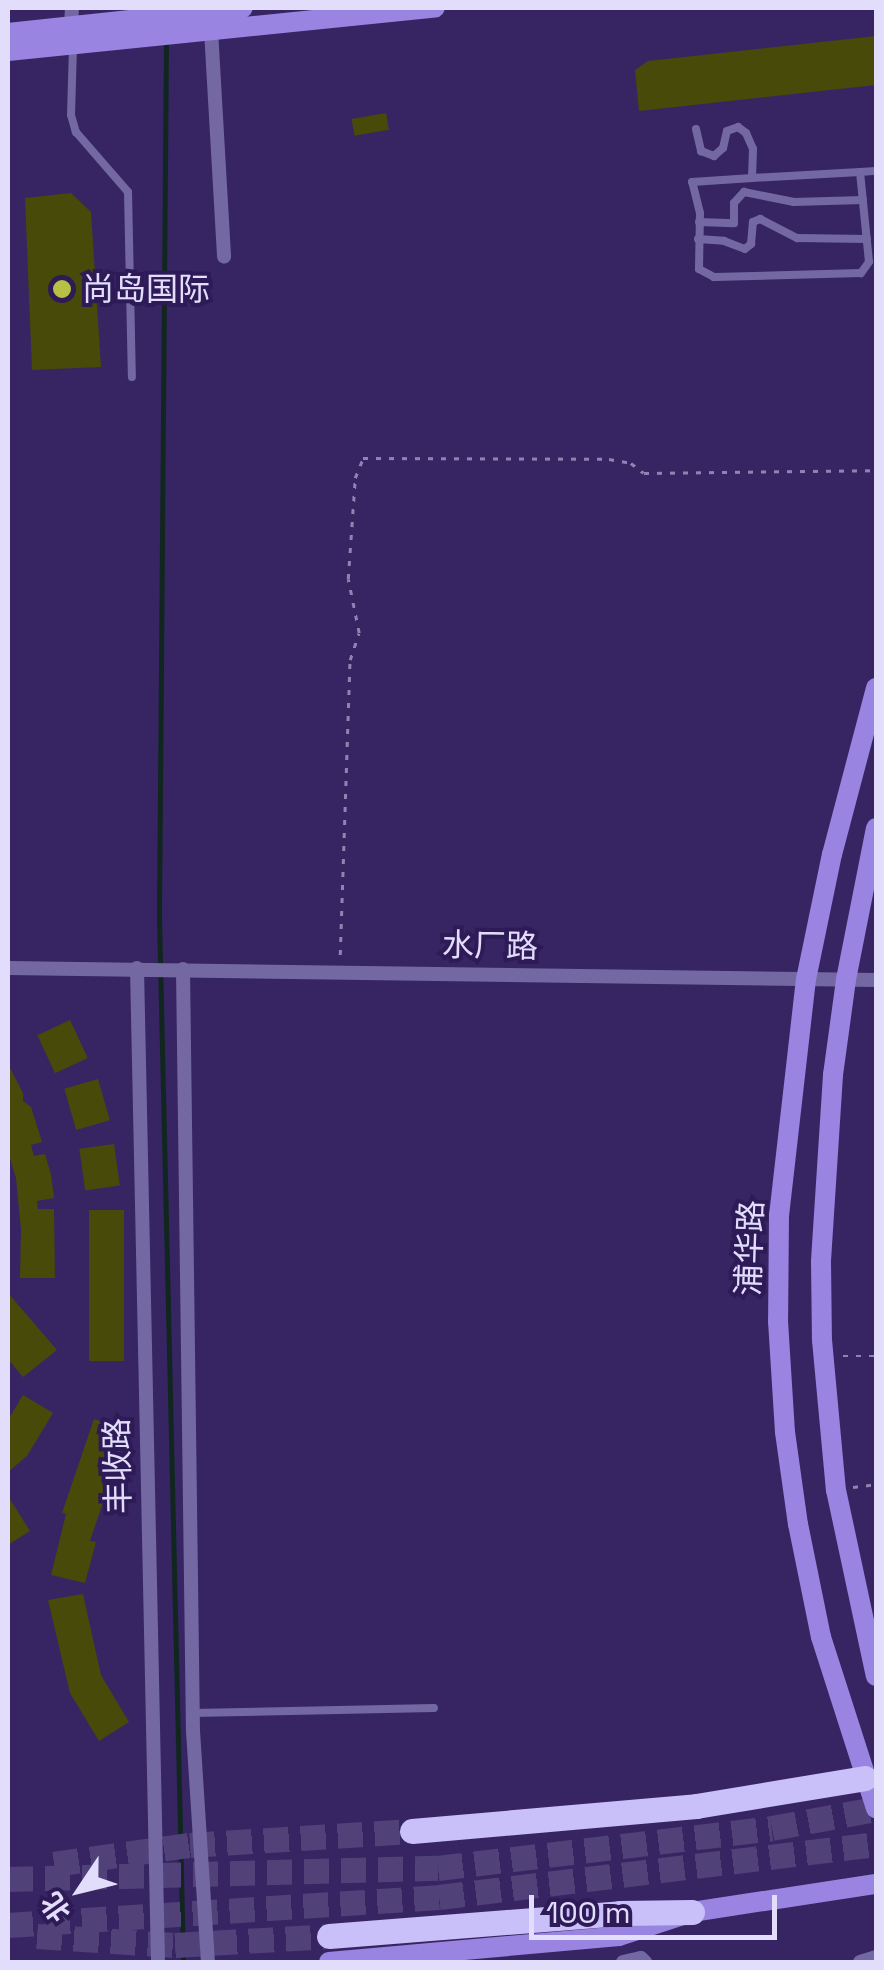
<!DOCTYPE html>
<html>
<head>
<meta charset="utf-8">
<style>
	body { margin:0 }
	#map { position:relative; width:884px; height:1970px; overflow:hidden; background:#362562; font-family:"Space Grotesk","Noto Sans SC",sans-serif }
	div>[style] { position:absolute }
	.stream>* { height:5px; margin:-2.5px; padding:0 2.5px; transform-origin:2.5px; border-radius:2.5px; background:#122620 }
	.building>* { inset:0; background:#474a08; transform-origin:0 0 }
	.highway-tunnel>* { height:25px; margin-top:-12.5px; transform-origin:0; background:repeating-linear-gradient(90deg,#504179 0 25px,transparent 0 37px) }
	.path>* { height:2.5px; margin-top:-1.25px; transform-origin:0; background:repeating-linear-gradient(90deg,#8f84b1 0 5px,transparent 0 13px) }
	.lane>* { height:8px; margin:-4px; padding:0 4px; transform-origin:4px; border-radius:4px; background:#7468a3 }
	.street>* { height:14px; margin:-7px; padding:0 7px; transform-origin:7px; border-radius:7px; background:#7468a3 }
	.secondary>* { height:20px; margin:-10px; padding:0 10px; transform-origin:10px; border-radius:10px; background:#9984e1 }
	.highway>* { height:25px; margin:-12.5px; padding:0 12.5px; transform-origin:12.5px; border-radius:12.5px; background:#cac0f9 }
	.dots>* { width:28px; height:28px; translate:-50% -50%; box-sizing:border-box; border:5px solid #2d1a57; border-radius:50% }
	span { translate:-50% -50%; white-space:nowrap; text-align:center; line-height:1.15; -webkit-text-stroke:8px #2d1a57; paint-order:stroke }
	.poi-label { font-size:32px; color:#e1ddfb }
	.left { translate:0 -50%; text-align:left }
	.street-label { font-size:32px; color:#e1ddfb }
	.frame { position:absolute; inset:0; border:10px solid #e1ddfb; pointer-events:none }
	.north { position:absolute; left:30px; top:1840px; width:100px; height:100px; -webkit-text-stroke:8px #2d1a57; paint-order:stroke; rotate:235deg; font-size:28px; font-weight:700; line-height:40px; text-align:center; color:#e1ddfb }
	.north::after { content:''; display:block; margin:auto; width:35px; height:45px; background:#e1ddfb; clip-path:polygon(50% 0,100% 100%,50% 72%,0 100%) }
	.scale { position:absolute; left:529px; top:1895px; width:248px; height:45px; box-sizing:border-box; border:5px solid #e1ddfb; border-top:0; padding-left:12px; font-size:30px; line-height:35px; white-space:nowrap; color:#e1ddfb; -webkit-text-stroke:8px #2d1a57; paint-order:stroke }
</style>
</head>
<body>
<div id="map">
	<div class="stream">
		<div style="left:166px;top:41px;width:877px;rotate:90.46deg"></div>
		<div style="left:159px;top:918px;width:1044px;rotate:88.68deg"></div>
	</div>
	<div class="building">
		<div style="clip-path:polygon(876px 36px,876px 85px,639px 111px,635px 70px,648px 61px)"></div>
		<div style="left:386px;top:113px;width:17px;height:35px;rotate:80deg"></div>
		<div style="clip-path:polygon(71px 193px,91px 212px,101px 367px,32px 370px,25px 198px)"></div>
		<div style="left:70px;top:1020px;width:42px;height:36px;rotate:65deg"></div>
		<div style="clip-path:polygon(8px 1064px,23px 1093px,23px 1101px,31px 1107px,42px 1142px,31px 1145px,34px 1156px,45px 1154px,51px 1174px,54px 1198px,37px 1201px,38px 1209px,54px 1209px,55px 1278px,20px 1278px,21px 1230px,16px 1178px,8px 1152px)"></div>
		<div style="left:98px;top:1079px;width:43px;height:35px;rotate:74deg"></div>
		<div style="left:114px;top:1144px;width:42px;height:35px;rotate:82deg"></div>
		<div style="left:89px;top:1210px;width:35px;height:151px"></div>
		<div style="clip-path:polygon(8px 1293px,57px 1350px,23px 1377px,8px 1359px)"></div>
		<div style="clip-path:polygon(23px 1395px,53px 1413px,27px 1456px,8px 1472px,8px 1420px)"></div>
		<div style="clip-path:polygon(94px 1419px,127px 1431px,90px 1541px,96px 1542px,85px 1583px,51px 1575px,66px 1514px,62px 1513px)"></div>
		<div style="clip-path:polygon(8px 1496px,30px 1531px,8px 1545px)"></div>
		<div style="clip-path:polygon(83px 1594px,101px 1675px,129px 1722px,99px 1741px,70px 1693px,48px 1600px)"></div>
	</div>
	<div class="highway-tunnel">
		<div style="left:54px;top:1864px;width:137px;rotate:-8deg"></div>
		<div style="left:190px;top:1845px;width:222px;rotate:-3.6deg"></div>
		<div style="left:8px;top:1879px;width:430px;rotate:-1.5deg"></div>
		<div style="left:438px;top:1868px;width:336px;rotate:-6.8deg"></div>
		<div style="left:772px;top:1828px;width:106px;rotate:-10.4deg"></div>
		<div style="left:8px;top:1925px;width:432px;rotate:-3.7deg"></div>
		<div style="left:439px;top:1897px;width:440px;rotate:-6.9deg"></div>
		<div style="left:37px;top:1936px;width:138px;rotate:3.7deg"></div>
		<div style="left:175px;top:1945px;width:154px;rotate:-3.3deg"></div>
	</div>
	<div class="path">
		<div style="left:340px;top:955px;width:295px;rotate:-88.1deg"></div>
		<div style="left:350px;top:660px;width:28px;rotate:-72deg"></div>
		<div style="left:359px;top:633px;width:55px;rotate:-101.5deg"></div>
		<div style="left:348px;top:579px;width:101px;rotate:-86deg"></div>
		<div style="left:355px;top:478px;width:22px;rotate:-68deg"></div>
		<div style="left:363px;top:458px;width:246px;rotate:0.2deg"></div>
		<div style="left:609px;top:459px;width:22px;rotate:10deg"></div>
		<div style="left:631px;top:463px;width:16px;rotate:38deg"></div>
		<div style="left:644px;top:473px;width:232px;rotate:-0.7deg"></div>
		<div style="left:843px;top:1356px;width:33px"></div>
		<div style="left:853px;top:1487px;width:23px;rotate:-7deg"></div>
	</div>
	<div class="lane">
		<div style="left:73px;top:47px;width:68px;rotate:91.7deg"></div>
		<div style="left:71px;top:115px;width:18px;rotate:74deg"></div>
		<div style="left:76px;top:132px;width:79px;rotate:49.1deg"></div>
		<div style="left:128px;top:192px;width:185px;rotate:88.8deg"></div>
		<div style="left:696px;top:129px;width:23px;rotate:77deg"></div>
		<div style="left:701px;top:151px;width:14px;rotate:21deg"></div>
		<div style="left:714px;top:156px;width:12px;rotate:-42deg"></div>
		<div style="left:723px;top:148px;width:17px;rotate:-77deg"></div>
		<div style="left:727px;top:131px;width:12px;rotate:-20deg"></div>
		<div style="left:738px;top:127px;width:10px;rotate:37deg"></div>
		<div style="left:746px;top:133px;width:17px;rotate:66deg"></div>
		<div style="left:753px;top:149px;width:29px;rotate:92deg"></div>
		<div style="left:860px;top:172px;width:90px;rotate:84.3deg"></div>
		<div style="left:869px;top:262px;width:14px;rotate:126deg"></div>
		<div style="left:861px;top:273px;width:147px;rotate:178.4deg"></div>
		<div style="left:714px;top:277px;width:17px;rotate:-152deg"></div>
		<div style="left:699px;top:269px;width:56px;rotate:-89deg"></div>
		<div style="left:700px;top:213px;width:32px;rotate:-104deg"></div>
		<div style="left:692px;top:182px;width:60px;rotate:-3.8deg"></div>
		<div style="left:752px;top:178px;width:108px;rotate:-3.2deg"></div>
		<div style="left:860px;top:172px;width:16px;rotate:-4deg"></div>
		<div style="left:699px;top:222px;width:35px;rotate:2deg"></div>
		<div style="left:734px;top:223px;width:20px;rotate:-90deg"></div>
		<div style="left:734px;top:203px;width:15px;rotate:-48deg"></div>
		<div style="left:744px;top:192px;width:51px;rotate:11.3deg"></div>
		<div style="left:794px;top:202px;width:69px;rotate:-1.7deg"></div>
		<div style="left:698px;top:239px;width:26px;rotate:4deg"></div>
		<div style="left:724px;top:241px;width:22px;rotate:21deg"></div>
		<div style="left:745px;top:249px;width:8px;rotate:-40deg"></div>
		<div style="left:751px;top:244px;width:22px;rotate:-85deg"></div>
		<div style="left:753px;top:222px;width:8px;rotate:-23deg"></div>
		<div style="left:760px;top:219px;width:42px;rotate:27.2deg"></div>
		<div style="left:797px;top:238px;width:70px;rotate:0.8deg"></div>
		<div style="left:193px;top:1713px;width:241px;rotate:-1.2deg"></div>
	</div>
	<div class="street">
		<div style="left:71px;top:26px;width:18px;rotate:-87deg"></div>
		<div style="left:211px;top:30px;width:227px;rotate:86.7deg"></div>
		<div style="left:8px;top:968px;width:868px;rotate:0.79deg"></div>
		<div style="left:137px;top:968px;width:994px;rotate:88.79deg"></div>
		<div style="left:183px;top:969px;width:762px;rotate:89.25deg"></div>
		<div style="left:193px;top:1731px;width:231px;rotate:86.3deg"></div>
		<div style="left:623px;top:1962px;width:18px;rotate:-13deg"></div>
		<div style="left:641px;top:1958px;width:6px;rotate:45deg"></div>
		<div style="left:860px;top:1962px;width:17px;rotate:-17deg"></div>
	</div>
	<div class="secondary">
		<div style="left:8px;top:33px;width:236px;rotate:-6.1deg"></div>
		<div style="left:8px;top:51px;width:429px;rotate:-5.8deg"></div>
		<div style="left:876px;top:688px;width:172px;rotate:104.8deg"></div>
		<div style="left:832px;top:854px;width:128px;rotate:101.7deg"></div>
		<div style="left:806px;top:979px;width:238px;rotate:96.5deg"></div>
		<div style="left:779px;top:1215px;width:106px;rotate:90.5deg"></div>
		<div style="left:778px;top:1321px;width:111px;rotate:86.4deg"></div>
		<div style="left:785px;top:1432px;width:93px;rotate:82deg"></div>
		<div style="left:798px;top:1524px;width:115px;rotate:78.5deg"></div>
		<div style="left:821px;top:1637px;width:180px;rotate:72.2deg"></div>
		<div style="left:876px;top:828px;width:155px;rotate:101.2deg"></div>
		<div style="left:846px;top:980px;width:96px;rotate:97.8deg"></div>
		<div style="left:833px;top:1075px;width:187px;rotate:93.7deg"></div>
		<div style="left:821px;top:1262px;width:78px;rotate:89.3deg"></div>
		<div style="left:822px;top:1340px;width:151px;rotate:84.7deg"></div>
		<div style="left:836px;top:1490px;width:190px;rotate:77.9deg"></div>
		<div style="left:329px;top:1962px;width:291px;rotate:-5.1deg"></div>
		<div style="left:619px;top:1936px;width:77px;rotate:-18.2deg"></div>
		<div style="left:692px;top:1912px;width:186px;rotate:-8.7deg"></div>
	</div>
	<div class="highway">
		<div style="left:412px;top:1831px;width:285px;rotate:-5deg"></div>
		<div style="left:696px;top:1806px;width:171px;rotate:-9.4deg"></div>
		<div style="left:329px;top:1936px;width:292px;rotate:-4.5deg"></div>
		<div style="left:620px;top:1913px;width:72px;rotate:-0.8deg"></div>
	</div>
	<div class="dots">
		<div style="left:62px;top:289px;background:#b9c046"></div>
	</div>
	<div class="poi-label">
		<span class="left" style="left:82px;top:289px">尚岛国际</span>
	</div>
	<div class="street-label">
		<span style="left:490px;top:946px;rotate:1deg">水厂路</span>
		<span style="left:750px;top:1248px;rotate:-88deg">浦华路</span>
		<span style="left:118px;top:1466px;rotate:-91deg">丰收路</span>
	</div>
	<div class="frame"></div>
	<div class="north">北</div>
	<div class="scale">100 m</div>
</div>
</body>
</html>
